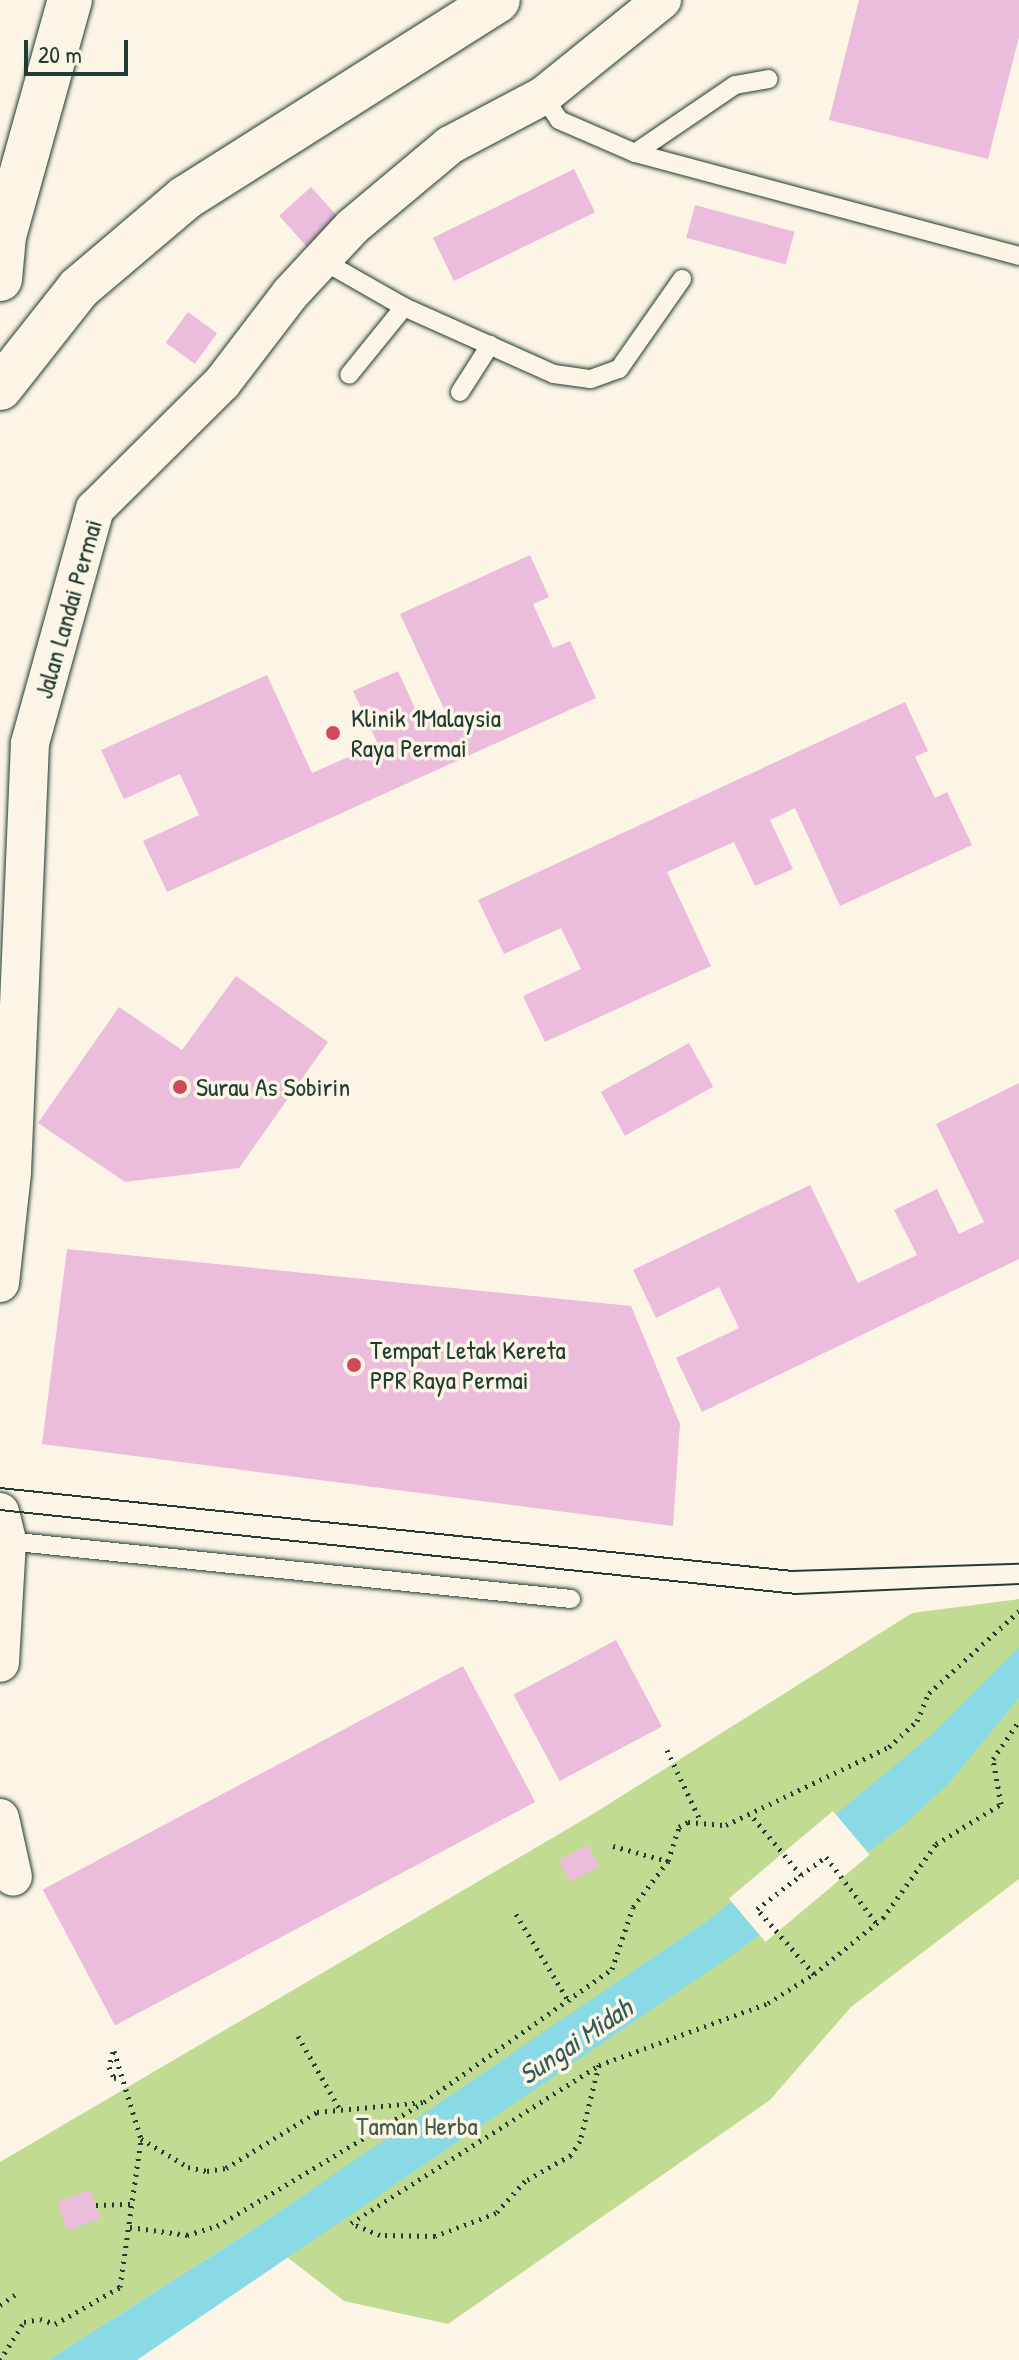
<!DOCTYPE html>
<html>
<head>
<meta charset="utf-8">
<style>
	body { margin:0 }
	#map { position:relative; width:1019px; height:2360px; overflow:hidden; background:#fcf5e5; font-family:"Patrick Hand",sans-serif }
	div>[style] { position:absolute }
	.green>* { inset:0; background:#c2db92 }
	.water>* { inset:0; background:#8adae5 }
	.pier>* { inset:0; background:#fcf5e5; transform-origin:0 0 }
	.building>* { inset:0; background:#ecbcdc; transform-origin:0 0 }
	.path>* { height:5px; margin-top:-2.5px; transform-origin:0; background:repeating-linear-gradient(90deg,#1f3d34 0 2px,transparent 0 8px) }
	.roads { filter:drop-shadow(0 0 2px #1f3d34) drop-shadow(0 0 2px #1f3d34) }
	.service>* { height:18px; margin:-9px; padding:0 9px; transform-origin:9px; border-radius:9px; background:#fcf5e5 }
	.minor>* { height:38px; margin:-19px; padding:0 19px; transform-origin:19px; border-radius:19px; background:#fcf5e5 }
	.motorway>* { height:44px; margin:-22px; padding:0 22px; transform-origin:22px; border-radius:22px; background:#fcf5e5 }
	.tram>* { height:2px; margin:-1px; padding:0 1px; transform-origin:1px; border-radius:1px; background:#1f3d34 }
	.dots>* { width:22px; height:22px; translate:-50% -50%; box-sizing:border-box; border:4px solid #fcf5e5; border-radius:50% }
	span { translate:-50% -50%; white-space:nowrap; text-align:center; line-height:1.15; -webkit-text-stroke:7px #fcf5e5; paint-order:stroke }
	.street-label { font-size:26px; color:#1f3d34 }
	.poi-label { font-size:26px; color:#1f3d34 }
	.left { translate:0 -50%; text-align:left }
	.park-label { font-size:26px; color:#405d47 }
	.water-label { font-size:28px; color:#345c57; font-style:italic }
	.scale { position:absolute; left:24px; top:40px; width:104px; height:36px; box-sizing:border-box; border:4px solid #1f3d34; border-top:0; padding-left:10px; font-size:24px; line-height:28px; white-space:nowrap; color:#1f3d34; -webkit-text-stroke:6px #fcf5e5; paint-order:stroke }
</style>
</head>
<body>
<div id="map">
	<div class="green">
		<div style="clip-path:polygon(1019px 1599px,1019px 1879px,851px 2007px,770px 2100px,448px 2324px,344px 2301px,252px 2230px,48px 2360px,0 2360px,0 2162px,593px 1814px,912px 1613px)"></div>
	</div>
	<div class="water">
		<div style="clip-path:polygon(1019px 1647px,1019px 1698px,949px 1783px,905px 1824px,738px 1951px,137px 2360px,48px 2360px,252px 2230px,711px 1918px,930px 1736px)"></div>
	</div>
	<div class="pier">
		<div style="left:833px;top:1811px;width:57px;height:136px;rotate:50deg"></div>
	</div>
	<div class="building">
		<div style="clip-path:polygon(859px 0,1019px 0,1019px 37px,988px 159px,829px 120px)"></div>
		<div style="left:574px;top:169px;width:48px;height:157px;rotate:64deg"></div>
		<div style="left:311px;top:187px;width:43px;height:43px;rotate:48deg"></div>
		<div style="left:695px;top:205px;width:103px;height:34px;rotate:15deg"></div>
		<div style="left:188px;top:312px;width:36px;height:38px;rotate:36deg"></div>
		<div style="clip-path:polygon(530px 555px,549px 597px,533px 604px,553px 648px,570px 641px,596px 698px,167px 892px,143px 841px,199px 815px,180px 774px,124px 799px,101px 750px,267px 675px,312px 773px,378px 744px,353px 691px,398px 671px,422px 724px,446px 713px,400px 614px)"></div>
		<div style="clip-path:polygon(905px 702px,928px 751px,915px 757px,935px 798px,947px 792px,972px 845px,840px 906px,795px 808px,770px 820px,793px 869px,755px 886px,734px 842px,667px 872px,711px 966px,545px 1042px,523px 996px,581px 969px,561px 928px,504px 954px,478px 900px)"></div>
		<div style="clip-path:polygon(236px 976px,328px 1042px,239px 1168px,125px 1182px,38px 1123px,119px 1007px,182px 1050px)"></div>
		<div style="left:689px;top:1043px;width:50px;height:101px;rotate:61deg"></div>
		<div style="clip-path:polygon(1019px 1083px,1019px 1259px,702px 1412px,676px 1358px,739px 1328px,719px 1287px,656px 1318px,633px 1270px,810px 1185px,858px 1283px,917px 1255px,894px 1210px,937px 1189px,959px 1234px,984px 1222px,936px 1124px)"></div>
		<div style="clip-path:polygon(67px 1249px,631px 1306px,680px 1424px,673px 1526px,42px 1444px)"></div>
		<div style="left:616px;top:1640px;width:98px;height:116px;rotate:62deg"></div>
		<div style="left:463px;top:1666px;width:154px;height:476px;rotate:62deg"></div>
		<div style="left:588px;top:1845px;width:24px;height:33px;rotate:62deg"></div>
		<div style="left:90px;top:2190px;width:30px;height:35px;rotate:70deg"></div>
	</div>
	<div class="path">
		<div style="left:667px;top:1750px;width:80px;rotate:64.7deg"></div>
		<div style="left:613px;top:1846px;width:57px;rotate:15.3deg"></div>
		<div style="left:801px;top:1875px;width:31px;rotate:-36deg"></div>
		<div style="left:826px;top:1857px;width:84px;rotate:52.7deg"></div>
		<div style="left:516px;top:1914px;width:104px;rotate:58.8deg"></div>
		<div style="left:814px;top:1974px;width:89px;rotate:-39.1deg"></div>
		<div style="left:883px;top:1918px;width:91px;rotate:-54.4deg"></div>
		<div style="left:936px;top:1844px;width:76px;rotate:-31.6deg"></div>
		<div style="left:1001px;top:1804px;width:46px;rotate:-100.1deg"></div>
		<div style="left:993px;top:1759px;width:46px;rotate:-55.6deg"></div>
		<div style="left:298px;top:2036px;width:83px;rotate:60.3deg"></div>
		<div style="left:114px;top:2051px;width:92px;rotate:72.9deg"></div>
		<div style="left:113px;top:2052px;width:16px;rotate:105deg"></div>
		<div style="left:109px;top:2067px;width:12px;rotate:66deg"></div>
		<div style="left:114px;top:2078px;width:8px;rotate:-7deg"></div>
		<div style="left:599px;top:2065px;width:78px;rotate:104deg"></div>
		<div style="left:580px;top:2141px;width:17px;rotate:123deg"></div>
		<div style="left:571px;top:2155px;width:53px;rotate:150.5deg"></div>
		<div style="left:525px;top:2181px;width:43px;rotate:132.2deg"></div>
		<div style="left:496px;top:2213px;width:65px;rotate:159.3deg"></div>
		<div style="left:435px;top:2236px;width:55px;rotate:-179deg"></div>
		<div style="left:380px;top:2235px;width:31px;rotate:-158deg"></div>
		<div style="left:351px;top:2223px;width:294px;rotate:-32.5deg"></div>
		<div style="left:599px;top:2065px;width:180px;rotate:-20.1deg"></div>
		<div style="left:768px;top:2003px;width:54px;rotate:-32.2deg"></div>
		<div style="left:814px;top:1974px;width:86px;rotate:-131.2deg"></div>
		<div style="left:757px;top:1909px;width:56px;rotate:-37.7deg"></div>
		<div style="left:801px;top:1875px;width:78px;rotate:-129.8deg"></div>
		<div style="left:96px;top:2205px;width:37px;rotate:-2deg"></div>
		<div style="left:130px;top:2227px;width:58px;rotate:8deg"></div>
		<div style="left:187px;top:2235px;width:31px;rotate:-17deg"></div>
		<div style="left:217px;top:2226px;width:238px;rotate:-30.9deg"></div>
		<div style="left:0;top:2305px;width:18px;rotate:-34deg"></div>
		<div style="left:0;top:2360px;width:45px;rotate:-57.7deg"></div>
		<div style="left:24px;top:2322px;width:16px;rotate:-11deg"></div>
		<div style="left:40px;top:2319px;width:16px;rotate:18deg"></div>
		<div style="left:55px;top:2324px;width:75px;rotate:-29.6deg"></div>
		<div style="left:120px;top:2287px;width:149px;rotate:-81.9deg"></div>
		<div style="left:141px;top:2139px;width:55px;rotate:30.8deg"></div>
		<div style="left:188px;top:2167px;width:19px;rotate:12deg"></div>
		<div style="left:207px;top:2171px;width:19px;rotate:-9deg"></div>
		<div style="left:226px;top:2168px;width:107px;rotate:-31.6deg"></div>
		<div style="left:317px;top:2112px;width:107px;rotate:-5.3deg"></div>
		<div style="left:424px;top:2102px;width:230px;rotate:-35.3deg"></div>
		<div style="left:612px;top:1969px;width:65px;rotate:-71.3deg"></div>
		<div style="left:633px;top:1907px;width:58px;rotate:-52.7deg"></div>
		<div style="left:668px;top:1861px;width:36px;rotate:-72deg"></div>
		<div style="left:679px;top:1827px;width:10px;rotate:-29deg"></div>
		<div style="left:688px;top:1822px;width:38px;rotate:5deg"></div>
		<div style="left:726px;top:1825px;width:181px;rotate:-25.6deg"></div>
		<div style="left:889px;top:1747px;width:38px;rotate:-43deg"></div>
		<div style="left:917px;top:1721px;width:30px;rotate:-67deg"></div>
		<div style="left:929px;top:1693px;width:122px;rotate:-42.3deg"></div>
	</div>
	<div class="roads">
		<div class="service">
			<div style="left:543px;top:96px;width:29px;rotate:56deg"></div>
			<div style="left:559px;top:120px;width:83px;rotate:23.5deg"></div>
			<div style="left:635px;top:153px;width:398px;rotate:15deg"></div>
			<div style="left:635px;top:153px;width:121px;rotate:-34.2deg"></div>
			<div style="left:735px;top:85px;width:34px;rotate:-10deg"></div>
			<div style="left:320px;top:259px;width:97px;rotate:29.7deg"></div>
			<div style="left:404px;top:307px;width:87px;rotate:129deg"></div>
			<div style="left:404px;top:307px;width:164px;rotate:24.1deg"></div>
			<div style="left:554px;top:374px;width:37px;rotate:8deg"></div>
			<div style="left:591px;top:379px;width:30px;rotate:-20deg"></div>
			<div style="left:619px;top:369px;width:110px;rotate:-55deg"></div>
			<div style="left:460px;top:392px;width:56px;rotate:-57.4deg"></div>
			<div style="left:7px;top:1541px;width:567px;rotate:5.87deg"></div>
		</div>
		<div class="minor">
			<div style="left:0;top:1283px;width:112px;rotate:-83.8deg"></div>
			<div style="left:12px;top:1172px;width:429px;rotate:-87.6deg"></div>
			<div style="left:30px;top:743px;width:243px;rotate:-74.5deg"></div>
			<div style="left:95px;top:509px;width:179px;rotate:-44.8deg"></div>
			<div style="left:222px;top:383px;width:112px;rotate:-52.6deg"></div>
			<div style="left:290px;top:294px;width:91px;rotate:-47.2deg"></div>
			<div style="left:352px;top:227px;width:128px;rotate:-39.9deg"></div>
			<div style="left:450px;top:145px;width:105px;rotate:-27.8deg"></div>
			<div style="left:543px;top:96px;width:153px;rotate:-38.9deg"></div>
			<div style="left:0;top:1512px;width:30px;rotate:76deg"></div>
			<div style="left:7px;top:1541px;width:122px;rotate:93.3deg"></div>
			<div style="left:0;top:1818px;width:60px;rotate:77.6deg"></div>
		</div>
		<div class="motorway">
			<div style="left:0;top:279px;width:43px;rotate:-84.7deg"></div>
			<div style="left:4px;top:236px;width:245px;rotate:-74.4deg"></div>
			<div style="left:0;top:388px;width:127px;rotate:-51.7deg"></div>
			<div style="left:79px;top:288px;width:139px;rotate:-40.3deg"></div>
			<div style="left:185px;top:198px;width:370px;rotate:-32.3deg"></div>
		</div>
	</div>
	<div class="tram">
		<div style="left:0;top:1488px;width:796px;rotate:5.98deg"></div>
		<div style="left:792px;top:1571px;width:227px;rotate:-1.8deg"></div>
		<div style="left:0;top:1510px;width:801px;rotate:6.02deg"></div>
		<div style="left:797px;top:1594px;width:222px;rotate:-2.6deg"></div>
	</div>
	<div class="dots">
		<div style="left:333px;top:733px;background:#d1495b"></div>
		<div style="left:180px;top:1087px;background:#d1495b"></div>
		<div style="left:354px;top:1365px;background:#d1495b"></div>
	</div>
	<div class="street-label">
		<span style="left:68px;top:609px;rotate:-74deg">Jalan Landai Permai</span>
	</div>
	<div class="poi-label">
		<span class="left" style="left:351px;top:733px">Klinik 1Malaysia<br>Raya Permai</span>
		<span class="left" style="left:196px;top:1087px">Surau As Sobirin</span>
		<span class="left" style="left:370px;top:1365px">Tempat Letak Kereta<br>PPR Raya Permai</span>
	</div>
	<div class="park-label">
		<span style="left:417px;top:2126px">Taman Herba</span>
	</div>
	<div class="water-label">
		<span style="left:575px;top:2041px;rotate:-34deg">Sungai Midah</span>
	</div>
	<div class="scale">20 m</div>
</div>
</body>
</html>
